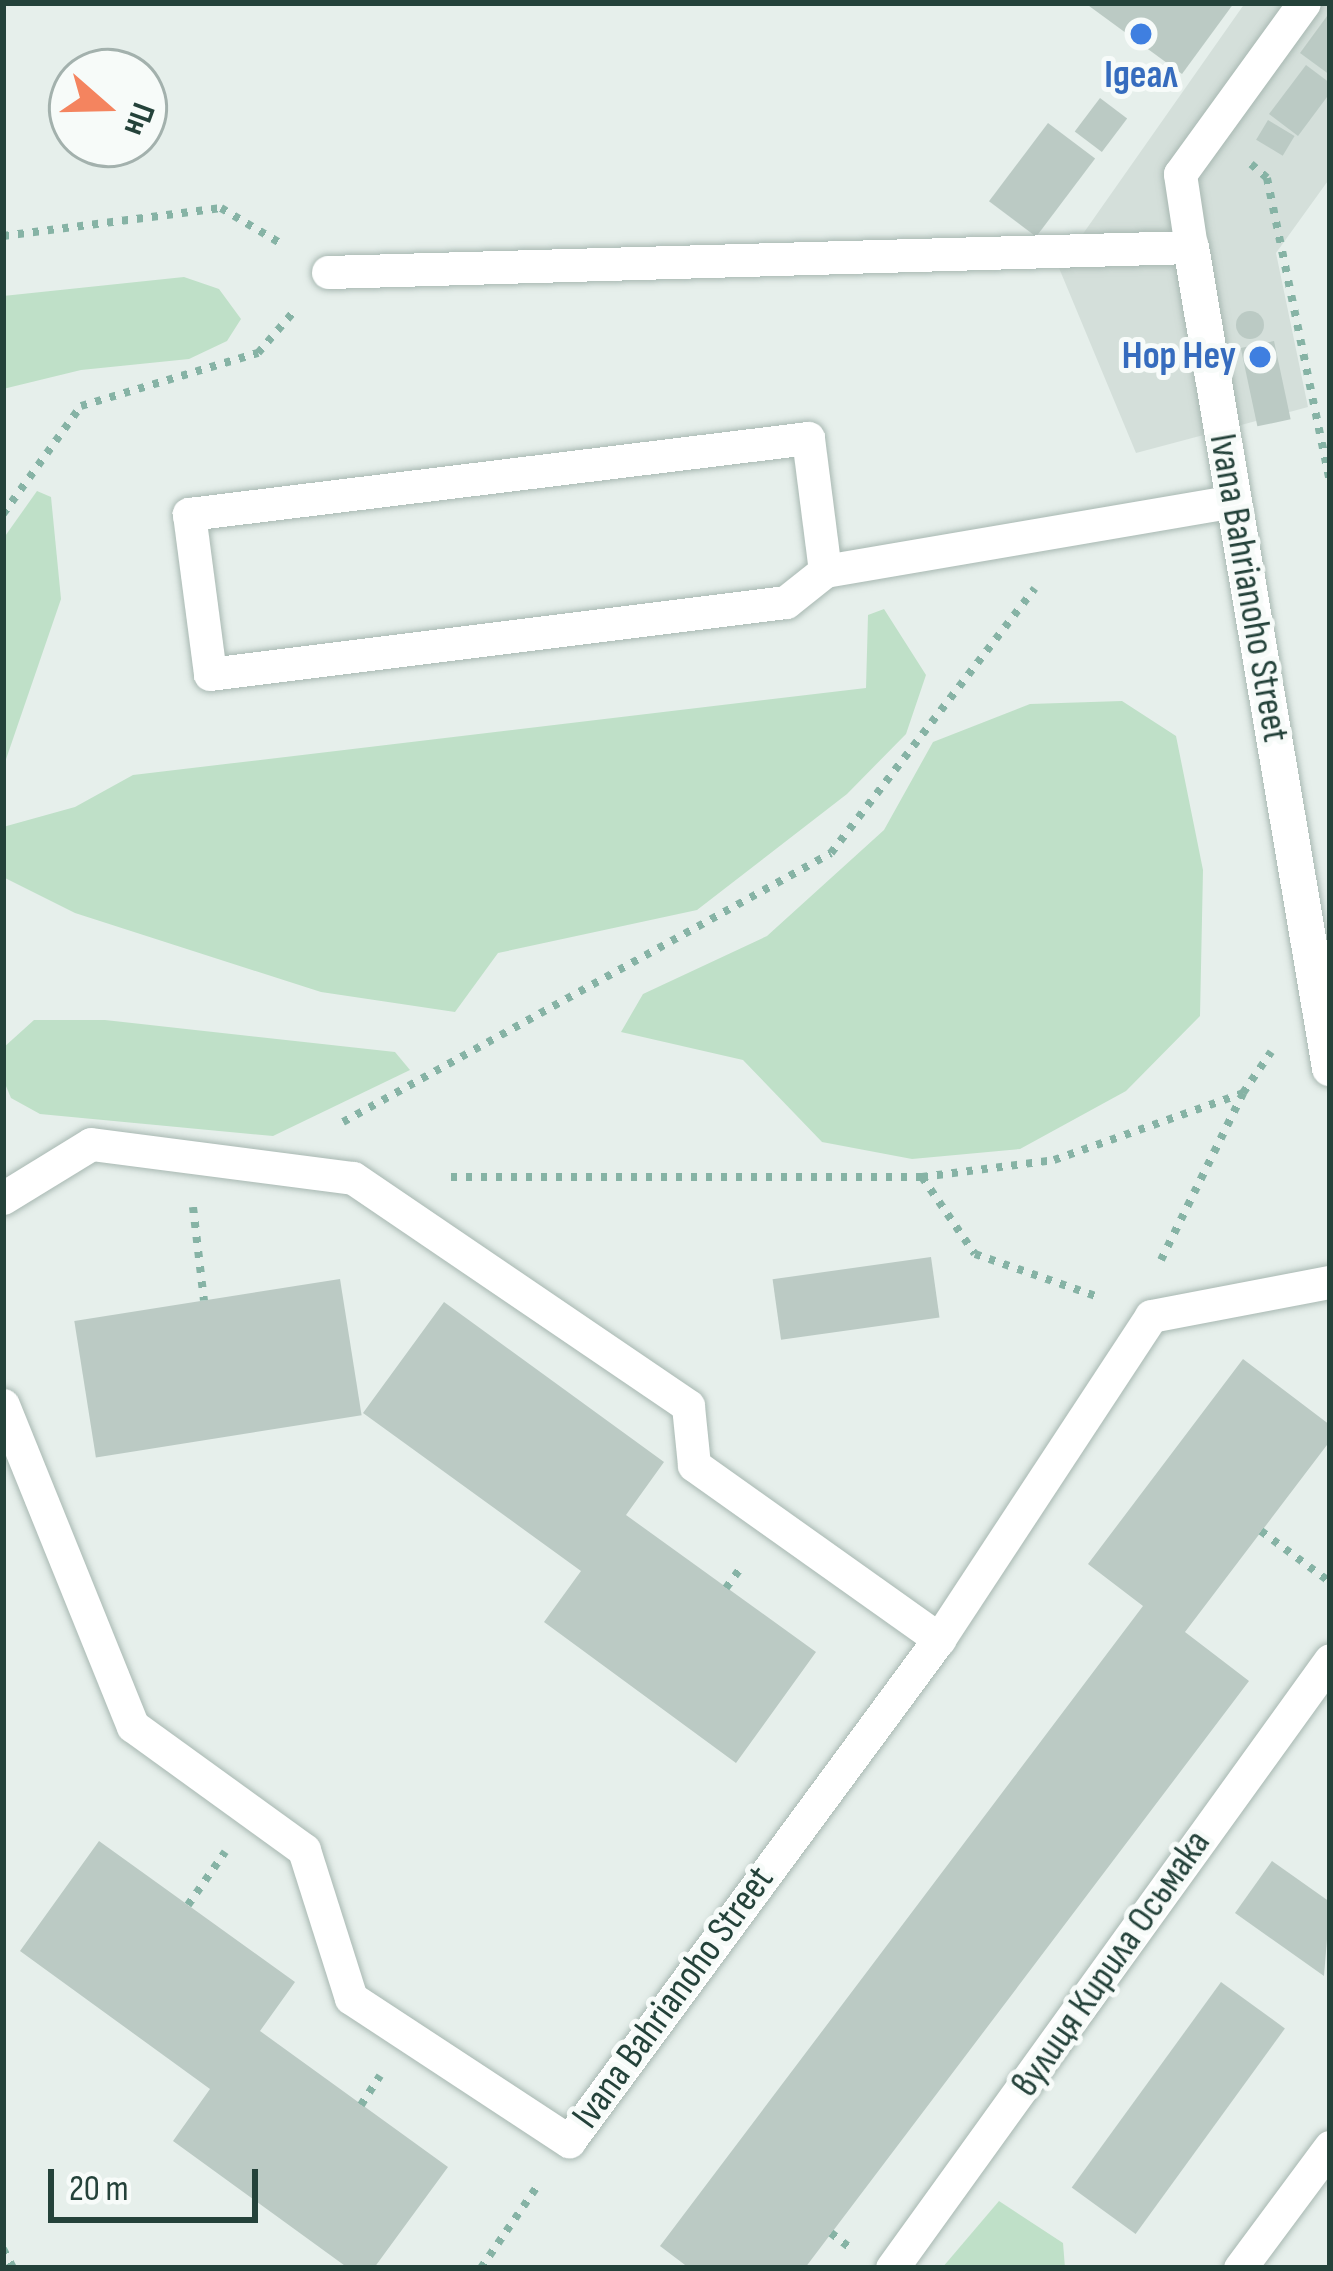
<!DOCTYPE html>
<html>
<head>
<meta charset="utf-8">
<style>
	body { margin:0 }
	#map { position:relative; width:1333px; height:2271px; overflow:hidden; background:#e6efeb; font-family:"Sofia Sans Condensed",sans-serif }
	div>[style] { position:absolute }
	.built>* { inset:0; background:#d4dfda }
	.green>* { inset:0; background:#bfe0c8 }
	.building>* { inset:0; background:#bbcac4; transform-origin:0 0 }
	.round { border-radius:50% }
	.path>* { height:8px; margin-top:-4px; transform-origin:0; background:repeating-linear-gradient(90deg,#86b3a5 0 6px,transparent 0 15px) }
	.roads { filter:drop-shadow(0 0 3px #a8b8b2) drop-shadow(0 0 3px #a8b8b2) }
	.lane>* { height:33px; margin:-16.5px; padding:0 16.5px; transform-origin:16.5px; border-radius:16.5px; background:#fff }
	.street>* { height:36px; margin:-18px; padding:0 18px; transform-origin:18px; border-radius:18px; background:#fff }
	.dots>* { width:33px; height:33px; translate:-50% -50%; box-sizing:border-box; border:6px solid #f7fbf9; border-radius:50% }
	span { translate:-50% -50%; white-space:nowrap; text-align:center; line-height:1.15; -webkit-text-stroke:10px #f7fbf9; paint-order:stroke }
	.shop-label { font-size:39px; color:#366cbe; font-weight:700 }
	.right { translate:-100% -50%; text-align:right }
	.street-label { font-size:39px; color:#24423a }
	.frame { position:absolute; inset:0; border:6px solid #24423a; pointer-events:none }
	.north { position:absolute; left:48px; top:48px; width:120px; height:120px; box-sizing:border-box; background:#f7fbf9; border:3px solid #a3b1ad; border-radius:50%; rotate:110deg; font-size:33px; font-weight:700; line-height:48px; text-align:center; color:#24423a }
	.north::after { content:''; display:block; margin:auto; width:42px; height:54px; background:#f4845f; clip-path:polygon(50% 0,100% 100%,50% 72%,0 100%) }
	.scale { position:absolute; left:48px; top:2169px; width:210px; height:54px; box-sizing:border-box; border:6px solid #24423a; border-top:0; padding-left:15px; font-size:36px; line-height:42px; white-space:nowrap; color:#24423a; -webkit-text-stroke:9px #f7fbf9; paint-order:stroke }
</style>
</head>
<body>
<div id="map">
	<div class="built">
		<div style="clip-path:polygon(1245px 3px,1330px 3px,1330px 178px,1276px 253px,1308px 407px,1136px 453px,1059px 268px)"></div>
	</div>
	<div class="green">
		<div style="clip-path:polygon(184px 277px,219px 289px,241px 319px,227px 341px,189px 359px,81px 370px,3px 389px,3px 296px)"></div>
		<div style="clip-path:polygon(37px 491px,51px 497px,61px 599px,3px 768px,3px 539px)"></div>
		<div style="clip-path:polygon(884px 609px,926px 675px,906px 734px,847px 794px,697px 910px,498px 953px,455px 1012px,321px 992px,75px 913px,3px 877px,3px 827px,75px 807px,133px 775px,866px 688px,868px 615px)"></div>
		<div style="clip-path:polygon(1122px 701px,1176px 736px,1203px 870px,1200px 1016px,1126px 1091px,1020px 1149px,912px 1159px,822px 1142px,743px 1060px,621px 1032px,643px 994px,767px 936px,884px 830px,933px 742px,1030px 704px)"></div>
		<div style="clip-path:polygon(34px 1020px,105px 1020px,395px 1052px,410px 1070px,273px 1136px,40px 1114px,11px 1098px,3px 1079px,3px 1048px)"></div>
		<div style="clip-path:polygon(999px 2201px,1063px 2243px,1065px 2268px,942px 2268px)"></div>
	</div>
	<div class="building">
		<div style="clip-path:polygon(1085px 3px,1234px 3px,1182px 74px)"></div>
		<div style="clip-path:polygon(1330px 12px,1330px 75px,1300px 53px)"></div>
		<div style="clip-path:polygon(1306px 65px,1330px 83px,1330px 93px,1298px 136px,1269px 114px)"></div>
		<div style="left:1100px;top:98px;width:34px;height:42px;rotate:37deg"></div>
		<div style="left:1268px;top:120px;width:31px;height:23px;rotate:31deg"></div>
		<div style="left:1048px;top:123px;width:59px;height:98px;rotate:37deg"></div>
		<div class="round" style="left:1236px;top:311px;width:28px;height:28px"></div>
		<div style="left:1274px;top:341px;width:80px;height:34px;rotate:78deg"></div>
		<div style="left:931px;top:1257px;width:61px;height:160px;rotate:82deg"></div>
		<div style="left:340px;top:1279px;width:138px;height:269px;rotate:81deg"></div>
		<div style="clip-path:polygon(444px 1302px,664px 1462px,626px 1515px,816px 1652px,736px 1763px,544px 1622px,581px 1571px,363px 1413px)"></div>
		<div style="clip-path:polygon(1243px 1359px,1330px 1425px,1330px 1441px,1185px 1632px,1249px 1681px,805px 2268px,689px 2268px,660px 2246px,1143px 1606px,1088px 1564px)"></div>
		<div style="clip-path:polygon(99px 1841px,295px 1982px,260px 2031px,448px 2167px,374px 2268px,348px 2268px,173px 2141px,210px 2089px,20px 1951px)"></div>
		<div style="clip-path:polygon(1272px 1861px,1330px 1902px,1324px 1976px,1235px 1913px)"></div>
		<div style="left:1221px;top:1982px;width:79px;height:254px;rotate:36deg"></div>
	</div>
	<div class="path">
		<div style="left:1251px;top:164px;width:21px;rotate:41deg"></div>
		<div style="left:1267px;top:178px;width:310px;rotate:78.3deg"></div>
		<div style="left:3px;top:236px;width:220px;rotate:-7.3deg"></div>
		<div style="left:221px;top:208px;width:74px;rotate:30.7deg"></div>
		<div style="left:3px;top:514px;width:133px;rotate:-54.2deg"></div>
		<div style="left:81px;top:406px;width:185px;rotate:-16.7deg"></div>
		<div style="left:258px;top:353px;width:58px;rotate:-49.2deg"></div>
		<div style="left:343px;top:1122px;width:557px;rotate:-28.86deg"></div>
		<div style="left:831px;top:853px;width:334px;rotate:-52.4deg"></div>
		<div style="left:451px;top:1177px;width:471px"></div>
		<div style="left:922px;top:1177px;width:93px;rotate:55.5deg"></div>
		<div style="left:975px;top:1254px;width:133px;rotate:19.2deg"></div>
		<div style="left:922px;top:1177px;width:133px;rotate:-7.3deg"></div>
		<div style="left:1054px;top:1160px;width:201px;rotate:-19.5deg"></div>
		<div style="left:1243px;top:1093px;width:50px;rotate:-55.7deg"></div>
		<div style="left:193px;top:1207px;width:94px;rotate:83.3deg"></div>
		<div style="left:1161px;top:1260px;width:186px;rotate:-63.8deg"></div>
		<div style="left:1261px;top:1531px;width:86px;rotate:36.5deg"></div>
		<div style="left:726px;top:1588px;width:29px;rotate:-54deg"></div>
		<div style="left:188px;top:1905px;width:65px;rotate:-55.1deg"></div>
		<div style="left:361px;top:2105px;width:35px;rotate:-57deg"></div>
		<div style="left:831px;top:2233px;width:23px;rotate:38deg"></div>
		<div style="left:3px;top:2249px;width:21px;rotate:62deg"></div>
		<div style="left:481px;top:2268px;width:104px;rotate:-55.5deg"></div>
	</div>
	<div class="roads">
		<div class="lane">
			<div style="left:328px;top:272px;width:863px;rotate:-1.66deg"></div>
			<div style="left:1191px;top:247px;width:74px;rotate:-98.6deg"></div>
			<div style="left:1180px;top:174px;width:211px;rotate:-54.1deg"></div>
			<div style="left:825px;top:571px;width:134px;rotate:-97.3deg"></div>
			<div style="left:808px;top:438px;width:624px;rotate:173deg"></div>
			<div style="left:189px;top:514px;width:161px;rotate:82.5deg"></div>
			<div style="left:210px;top:674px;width:580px;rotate:-7.13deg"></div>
			<div style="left:786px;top:602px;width:50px;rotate:-38.5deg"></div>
			<div style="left:825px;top:571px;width:415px;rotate:-9.7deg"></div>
			<div style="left:3px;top:1198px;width:103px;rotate:-31.5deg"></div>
			<div style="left:91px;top:1144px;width:264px;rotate:7.4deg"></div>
			<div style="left:353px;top:1178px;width:405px;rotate:34.2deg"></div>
			<div style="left:688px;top:1406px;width:59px;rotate:84.2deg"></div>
			<div style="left:694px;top:1465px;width:301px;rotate:35.4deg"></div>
			<div style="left:3px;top:1405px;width:346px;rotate:68deg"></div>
			<div style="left:133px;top:1726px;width:211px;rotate:35.9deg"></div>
			<div style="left:304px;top:1850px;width:155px;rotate:72.4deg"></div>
			<div style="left:351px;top:1998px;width:261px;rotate:33.3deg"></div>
			<div style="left:569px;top:2141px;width:624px;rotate:-53.61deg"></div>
			<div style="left:939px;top:1639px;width:386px;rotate:-56.7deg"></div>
			<div style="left:1151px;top:1316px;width:182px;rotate:-10.8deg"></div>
			<div style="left:892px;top:2268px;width:749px;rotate:-54.23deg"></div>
			<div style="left:1240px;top:2268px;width:151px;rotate:-53.4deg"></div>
		</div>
		<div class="street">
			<div style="left:1191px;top:247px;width:833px;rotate:80.39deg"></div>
		</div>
	</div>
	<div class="dots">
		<div style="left:1141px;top:34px;background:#3f7fe0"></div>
		<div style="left:1260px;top:357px;background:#3f7fe0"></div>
	</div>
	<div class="shop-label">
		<span style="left:1141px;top:76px">Ідеал</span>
		<span class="right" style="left:1236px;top:357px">Hop Hey</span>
	</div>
	<div class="street-label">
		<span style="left:1248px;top:588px;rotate:80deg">Ivana Bahrianoho Street</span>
		<span style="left:1112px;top:1964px;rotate:-55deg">вулиця Кирила Осьмака</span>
		<span style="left:674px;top:1998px;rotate:-54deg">Ivana Bahrianoho Street</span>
	</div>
	<div class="frame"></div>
	<div class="north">Пн</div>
	<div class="scale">20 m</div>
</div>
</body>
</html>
